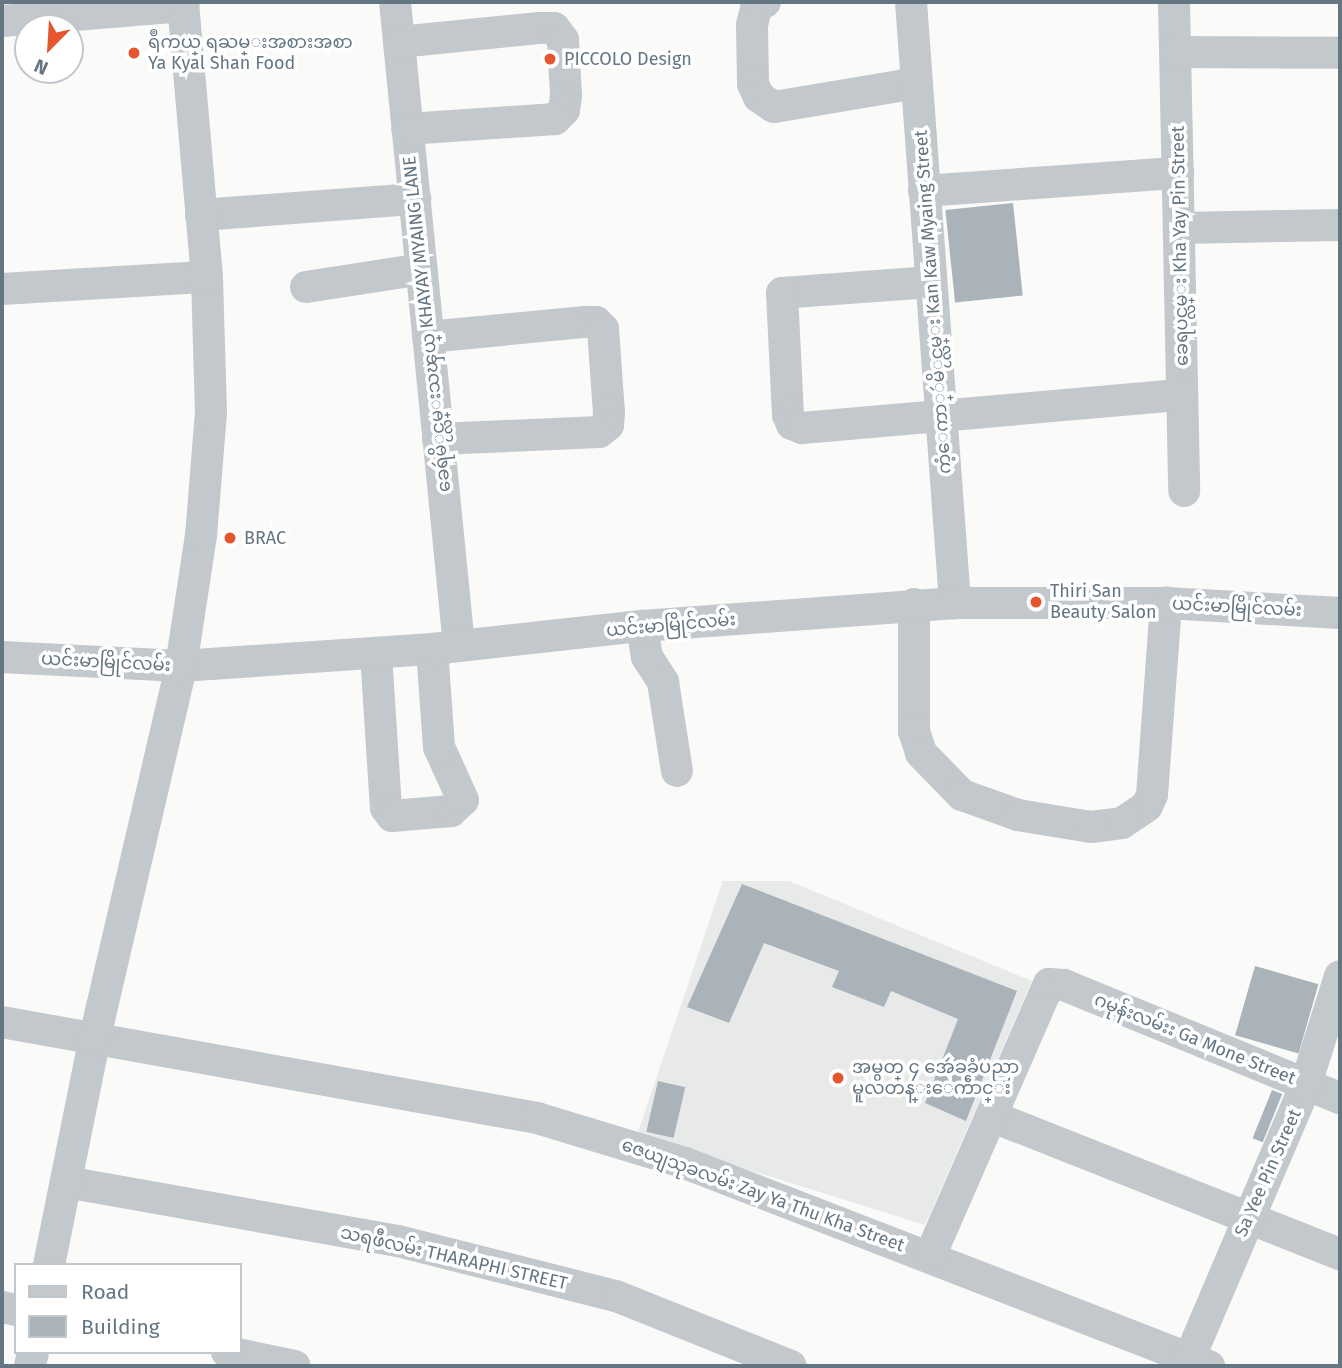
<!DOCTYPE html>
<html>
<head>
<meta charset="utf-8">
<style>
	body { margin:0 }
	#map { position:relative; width:1342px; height:1368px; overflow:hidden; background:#fafaf8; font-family:"Fira Sans","Noto Sans Myanmar",sans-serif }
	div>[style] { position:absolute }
	.built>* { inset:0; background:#e8e9e9 }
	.building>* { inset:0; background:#aab3b9; transform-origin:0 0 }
	.minor>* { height:32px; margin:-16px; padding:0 16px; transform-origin:16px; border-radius:16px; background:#c3c8cc }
	.dots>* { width:19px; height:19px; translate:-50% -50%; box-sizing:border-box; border:4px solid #fff; border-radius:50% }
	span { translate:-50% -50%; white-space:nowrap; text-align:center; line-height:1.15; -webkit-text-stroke:7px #fff; paint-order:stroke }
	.poi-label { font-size:18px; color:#657683 }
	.left { translate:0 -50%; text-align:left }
	.street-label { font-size:18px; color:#657683 }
	.frame { position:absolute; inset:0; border:4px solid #657683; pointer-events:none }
	.legend { position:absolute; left:14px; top:1263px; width:228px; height:91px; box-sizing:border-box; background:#fff; border:2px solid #c1c8cd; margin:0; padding:9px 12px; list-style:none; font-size:21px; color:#657683 }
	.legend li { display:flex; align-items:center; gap:14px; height:35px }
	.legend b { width:35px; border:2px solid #c1c8cd }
	.north { position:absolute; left:14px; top:14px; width:70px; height:70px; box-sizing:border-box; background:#fff; border:2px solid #c1c8cd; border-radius:50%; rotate:204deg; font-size:19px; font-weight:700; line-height:28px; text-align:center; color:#657683 }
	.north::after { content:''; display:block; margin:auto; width:24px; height:32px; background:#e4572e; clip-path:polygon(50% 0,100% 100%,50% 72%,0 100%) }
</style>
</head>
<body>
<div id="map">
	<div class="built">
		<div style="clip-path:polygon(723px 881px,789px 881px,1032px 981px,925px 1225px,637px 1135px)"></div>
	</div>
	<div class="building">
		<div style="left:1013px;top:203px;width:93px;height:68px;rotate:84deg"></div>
		<div style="clip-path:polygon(742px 884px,1017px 991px,966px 1121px,925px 1103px,958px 1019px,891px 991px,884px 1007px,832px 987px,839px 971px,764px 943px,729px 1023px,687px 1007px)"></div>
		<div style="left:1255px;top:966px;width:66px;height:72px;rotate:16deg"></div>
		<div style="left:658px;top:1081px;width:28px;height:52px;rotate:13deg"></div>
		<div style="left:1272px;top:1090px;width:11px;height:52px;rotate:22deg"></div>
	</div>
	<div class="minor">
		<div style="left:395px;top:2px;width:647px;rotate:84.32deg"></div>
		<div style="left:765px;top:2px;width:9px;rotate:159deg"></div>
		<div style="left:757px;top:5px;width:21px;rotate:104deg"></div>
		<div style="left:752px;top:25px;width:59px;rotate:89deg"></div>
		<div style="left:753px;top:84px;width:14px;rotate:65deg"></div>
		<div style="left:759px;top:97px;width:18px;rotate:34deg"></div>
		<div style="left:774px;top:107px;width:145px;rotate:-9.5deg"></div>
		<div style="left:911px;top:2px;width:603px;rotate:85.81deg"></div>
		<div style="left:1174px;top:2px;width:489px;rotate:88.8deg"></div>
		<div style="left:2px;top:21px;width:182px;rotate:-4.7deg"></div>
		<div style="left:399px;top:42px;width:142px;rotate:-5.7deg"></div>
		<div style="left:540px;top:28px;width:14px"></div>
		<div style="left:554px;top:28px;width:15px;rotate:53deg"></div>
		<div style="left:563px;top:40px;width:56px;rotate:86.9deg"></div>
		<div style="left:566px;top:96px;width:14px;rotate:98deg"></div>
		<div style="left:564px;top:110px;width:13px;rotate:135deg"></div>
		<div style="left:555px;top:119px;width:148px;rotate:176.1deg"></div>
		<div style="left:1176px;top:52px;width:164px;rotate:0.3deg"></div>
		<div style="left:924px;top:191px;width:255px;rotate:-4.1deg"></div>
		<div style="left:201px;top:215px;width:215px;rotate:-4.3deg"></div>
		<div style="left:1179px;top:228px;width:161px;rotate:-1.1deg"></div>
		<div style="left:931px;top:282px;width:149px;rotate:175.8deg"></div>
		<div style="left:782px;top:293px;width:122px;rotate:87.2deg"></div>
		<div style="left:788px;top:415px;width:10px;rotate:66deg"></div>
		<div style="left:792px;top:424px;width:11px;rotate:22deg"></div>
		<div style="left:802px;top:428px;width:381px;rotate:-5deg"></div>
		<div style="left:306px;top:287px;width:117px;rotate:-8.8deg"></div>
		<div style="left:2px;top:289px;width:205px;rotate:-3.4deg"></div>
		<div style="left:428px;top:337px;width:158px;rotate:-5.5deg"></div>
		<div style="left:585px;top:322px;width:11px"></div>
		<div style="left:596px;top:322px;width:10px;rotate:45deg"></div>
		<div style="left:603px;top:329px;width:84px;rotate:85.9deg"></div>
		<div style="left:609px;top:413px;width:12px;rotate:95deg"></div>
		<div style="left:608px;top:425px;width:11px;rotate:142deg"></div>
		<div style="left:599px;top:432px;width:161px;rotate:177.5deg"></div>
		<div style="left:914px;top:604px;width:127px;rotate:90deg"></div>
		<div style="left:914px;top:731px;width:23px;rotate:72deg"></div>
		<div style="left:921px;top:753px;width:59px;rotate:45.7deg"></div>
		<div style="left:962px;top:795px;width:59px;rotate:19.7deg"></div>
		<div style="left:1018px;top:815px;width:74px;rotate:9.3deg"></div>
		<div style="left:1091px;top:827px;width:31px;rotate:-7deg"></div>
		<div style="left:1122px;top:823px;width:30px;rotate:-34deg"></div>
		<div style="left:1147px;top:806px;width:12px;rotate:-66deg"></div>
		<div style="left:1152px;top:795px;width:193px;rotate:-85.8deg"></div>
		<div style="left:642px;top:626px;width:31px;rotate:81deg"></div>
		<div style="left:647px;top:657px;width:30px;rotate:57deg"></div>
		<div style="left:663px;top:682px;width:90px;rotate:81.1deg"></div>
		<div style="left:376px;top:654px;width:154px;rotate:86.3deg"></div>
		<div style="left:386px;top:808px;width:10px;rotate:53deg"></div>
		<div style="left:392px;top:816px;width:59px;rotate:-4.8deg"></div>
		<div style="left:451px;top:811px;width:16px;rotate:-43deg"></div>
		<div style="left:463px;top:800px;width:58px;rotate:-114.4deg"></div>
		<div style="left:439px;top:747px;width:98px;rotate:-94.1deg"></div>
		<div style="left:2px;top:657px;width:179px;rotate:2.9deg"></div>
		<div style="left:181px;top:666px;width:252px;rotate:-3.9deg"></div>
		<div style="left:432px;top:649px;width:211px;rotate:-6.3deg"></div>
		<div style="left:642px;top:626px;width:314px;rotate:-4.2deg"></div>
		<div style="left:955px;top:603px;width:211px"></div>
		<div style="left:1166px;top:603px;width:174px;rotate:3.3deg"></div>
		<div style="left:2px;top:1022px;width:544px;rotate:10.17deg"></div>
		<div style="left:537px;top:1118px;width:155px;rotate:16.9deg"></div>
		<div style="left:685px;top:1163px;width:562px;rotate:21.18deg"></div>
		<div style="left:991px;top:1116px;width:375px;rotate:21.6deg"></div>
		<div style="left:66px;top:1182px;width:337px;rotate:10.1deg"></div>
		<div style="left:398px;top:1241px;width:225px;rotate:14.2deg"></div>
		<div style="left:616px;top:1296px;width:188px;rotate:21.8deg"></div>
		<div style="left:930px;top:1256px;width:297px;rotate:-66.4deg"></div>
		<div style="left:1049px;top:984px;width:15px;rotate:4deg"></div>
		<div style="left:1064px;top:985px;width:298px;rotate:22.3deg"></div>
		<div style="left:49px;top:1265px;width:228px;rotate:-78.6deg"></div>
		<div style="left:94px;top:1041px;width:385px;rotate:-76.9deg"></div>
		<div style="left:181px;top:666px;width:132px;rotate:-81.3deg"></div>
		<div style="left:201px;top:536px;width:123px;rotate:-85.4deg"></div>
		<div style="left:211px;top:413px;width:136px;rotate:-91.7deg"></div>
		<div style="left:207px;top:277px;width:276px;rotate:-95deg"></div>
		<div style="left:2px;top:1307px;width:14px;rotate:12deg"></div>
		<div style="left:227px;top:1352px;width:69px;rotate:11.6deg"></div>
		<div style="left:30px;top:1366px;width:14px;rotate:-78deg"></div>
		<div style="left:1186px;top:1366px;width:306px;rotate:-66.9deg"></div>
		<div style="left:1306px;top:1084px;width:113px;rotate:-72.5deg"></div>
	</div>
	<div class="dots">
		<div style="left:134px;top:53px;background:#e4572e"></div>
		<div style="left:550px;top:59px;background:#e4572e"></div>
		<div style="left:230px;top:538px;background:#e4572e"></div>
		<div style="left:1036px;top:602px;background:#e4572e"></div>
		<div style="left:838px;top:1078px;background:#e4572e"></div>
	</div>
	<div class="poi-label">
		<span class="left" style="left:148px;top:53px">ရဳကယ္ ရႀမ္းအစားအစာ<br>Ya Kyal Shan Food</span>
		<span class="left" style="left:564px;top:59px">PICCOLO Design</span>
		<span class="left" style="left:244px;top:538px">BRAC</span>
		<span class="left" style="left:1050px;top:602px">Thiri San<br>Beauty Salon</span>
		<span class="left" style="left:852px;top:1078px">အမွတ္ ၄ အေဴခခံပညာ<br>မူလတန္းေကဵာင္း</span>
	</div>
	<div class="street-label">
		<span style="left:1180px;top:246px;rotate:-91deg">ခေရပင္လမ္း Kha Yay Pin Street</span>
		<span style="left:933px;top:302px;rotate:-94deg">ကံ့ေကာ္ဴမိႂင္လမ္း Kan Kaw Myaing Street</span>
		<span style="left:427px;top:324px;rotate:-96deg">ခေရဴမိႂင္လမ္းသၾယ္ KHAYAY MYAING LANE</span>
		<span style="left:1237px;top:607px;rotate:3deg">ယင်းမာမြိုင်လမ်း</span>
		<span style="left:671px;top:625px;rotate:-5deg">ယင်းမာမြိုင်လမ်း</span>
		<span style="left:106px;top:662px;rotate:3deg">ယင်းမာမြိုင်လမ်း</span>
		<span style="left:1195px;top:1039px;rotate:22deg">ဂမုန်းလမ်းး Ga Mone Street</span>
		<span style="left:1268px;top:1173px;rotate:-66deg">Sa Yee Pin Street</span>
		<span style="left:763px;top:1195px;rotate:20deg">ဇေယျသုခလမ်း Zay Ya Thu Kha Street</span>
		<span style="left:454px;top:1258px;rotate:13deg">သရဖီလမ်း THARAPHI STREET</span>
	</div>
	<div class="frame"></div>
	<ul class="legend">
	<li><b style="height:9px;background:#c3c8cc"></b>Road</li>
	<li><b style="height:19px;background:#aab3b9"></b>Building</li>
	</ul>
	<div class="north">N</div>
</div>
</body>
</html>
